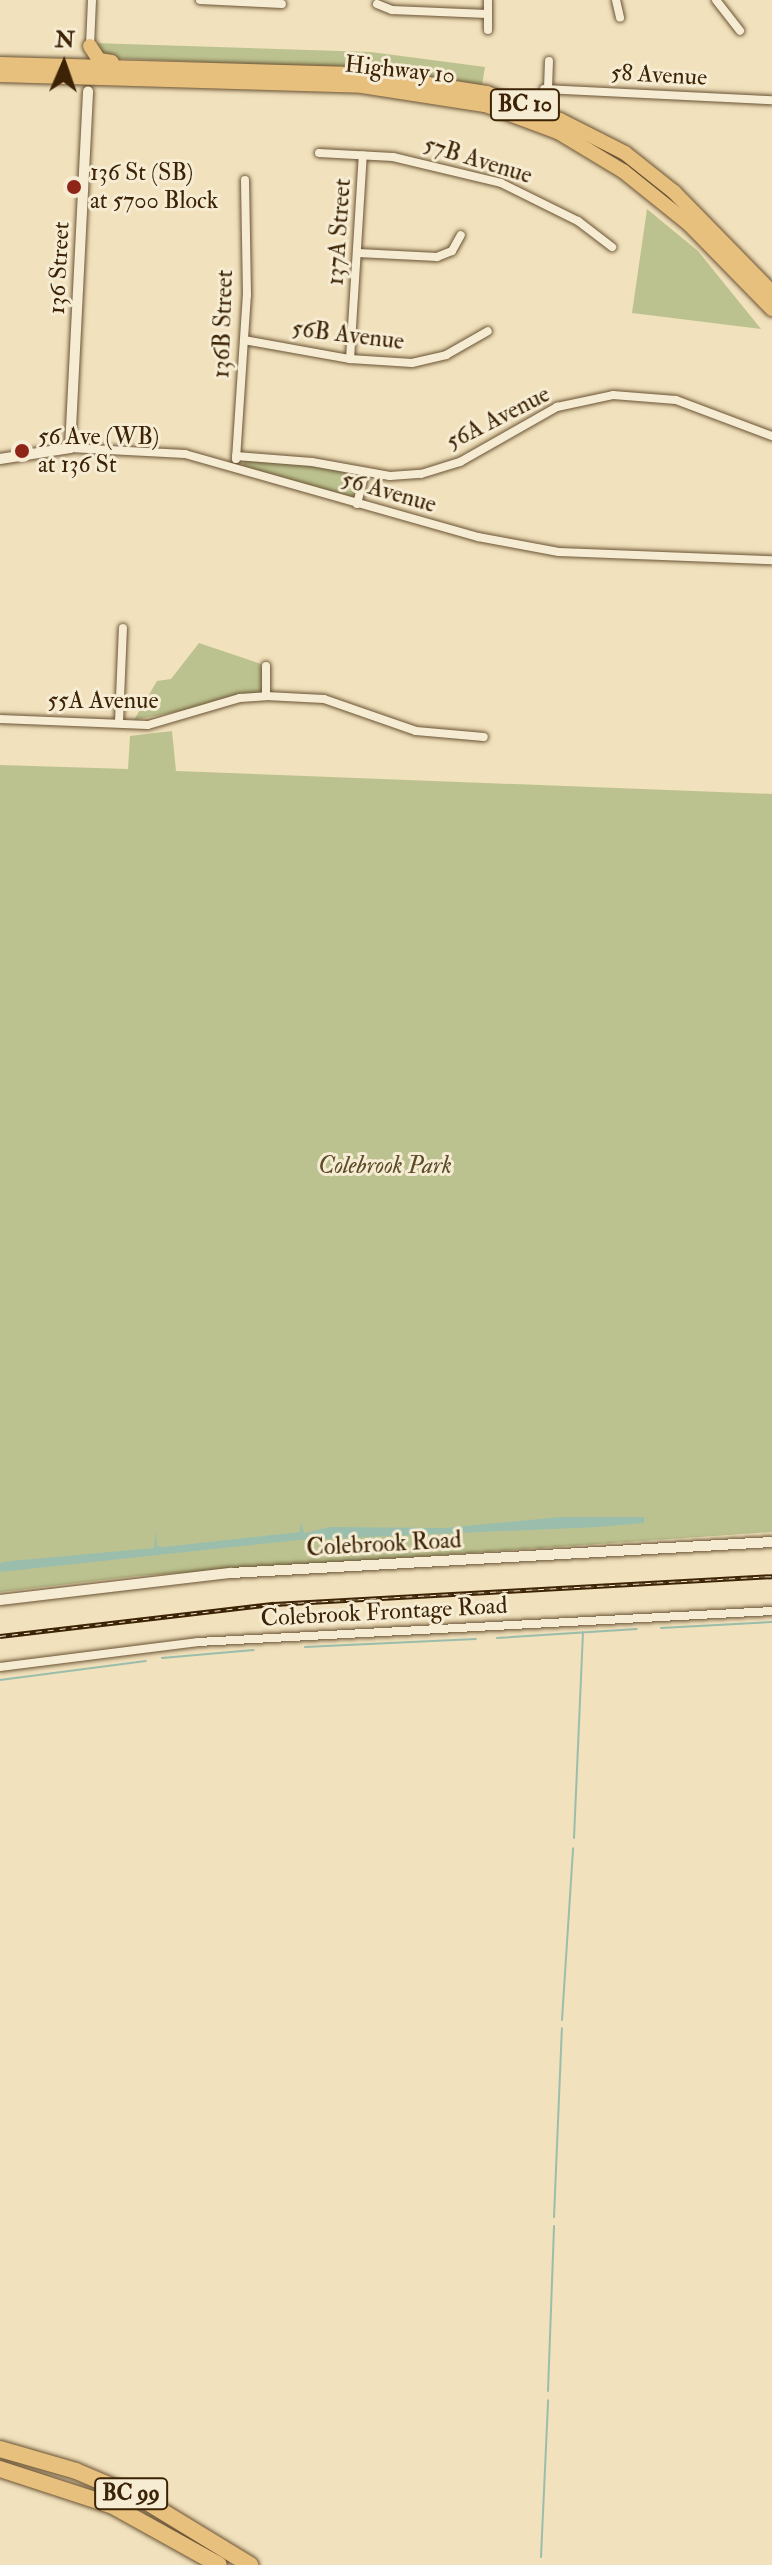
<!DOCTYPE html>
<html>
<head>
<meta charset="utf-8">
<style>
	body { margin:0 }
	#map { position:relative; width:772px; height:2565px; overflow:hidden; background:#f1e1bc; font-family:"IM FELL Double Pica",serif }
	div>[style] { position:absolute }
	.green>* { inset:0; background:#bcc28f }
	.water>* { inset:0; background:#9bbeac }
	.stream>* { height:2px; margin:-1px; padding:0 1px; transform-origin:1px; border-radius:1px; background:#9bbeac }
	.roads { filter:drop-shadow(0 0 2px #695233) drop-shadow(0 0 2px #695233) }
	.minor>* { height:8px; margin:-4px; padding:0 4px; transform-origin:4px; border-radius:4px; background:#f6ecd3 }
	.tertiary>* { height:10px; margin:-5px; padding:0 5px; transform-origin:5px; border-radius:5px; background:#f6ecd3 }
	.trunk>* { height:14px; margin:-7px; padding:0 7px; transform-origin:7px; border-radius:7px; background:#e8c07e }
	.motorway>* { height:16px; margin:-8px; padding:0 8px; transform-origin:8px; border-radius:8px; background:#e8c07e }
	.rail>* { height:5px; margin-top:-2.5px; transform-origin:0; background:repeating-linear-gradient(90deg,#f6ecd3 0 6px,#3c2305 0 12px); box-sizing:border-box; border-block:2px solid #3c2305 }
	.dots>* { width:22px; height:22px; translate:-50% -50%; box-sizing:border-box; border:4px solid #f6ecd3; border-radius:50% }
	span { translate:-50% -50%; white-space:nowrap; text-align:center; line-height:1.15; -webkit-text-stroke:6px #f6ecd3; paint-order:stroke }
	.shield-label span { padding:2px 6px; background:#f6ecd3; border:2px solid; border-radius:6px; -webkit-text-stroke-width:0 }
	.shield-label { font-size:22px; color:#3c2305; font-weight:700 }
	.street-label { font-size:24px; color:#3c2305 }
	.poi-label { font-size:24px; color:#3c2305 }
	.left { translate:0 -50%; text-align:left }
	.park-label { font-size:24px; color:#5c4b28; font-style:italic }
	.north { position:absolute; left:24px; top:24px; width:80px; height:80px; -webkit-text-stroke:6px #f6ecd3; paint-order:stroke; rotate:2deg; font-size:22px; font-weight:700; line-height:32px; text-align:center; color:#3c2305 }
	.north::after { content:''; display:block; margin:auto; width:28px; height:36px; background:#3c2305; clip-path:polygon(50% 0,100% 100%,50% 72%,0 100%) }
</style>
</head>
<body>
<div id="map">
	<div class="green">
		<div style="clip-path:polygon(93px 43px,371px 52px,485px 67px,482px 85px,392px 70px,109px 58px,99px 54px)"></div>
		<div style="clip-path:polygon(647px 209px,698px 251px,761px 329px,632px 313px)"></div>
		<div style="clip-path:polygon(244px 460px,307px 465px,359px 474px,352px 498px,243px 466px)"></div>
		<div style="clip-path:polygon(199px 643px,261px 664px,266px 694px,134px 720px,157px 681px,171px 679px)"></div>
		<div style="clip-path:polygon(172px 731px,176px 771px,772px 794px,772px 1532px,137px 1576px,0 1592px,0 765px,128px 769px,130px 736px)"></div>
	</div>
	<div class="water">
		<div style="clip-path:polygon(561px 1517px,644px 1517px,644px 1523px,598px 1527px,299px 1540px,0 1572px,0 1563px,11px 1561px,154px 1548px,156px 1529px,157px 1546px,163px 1547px,300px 1532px,301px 1521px,304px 1533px,330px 1527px,443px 1528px)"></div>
	</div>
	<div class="stream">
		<div style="left:661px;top:1628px;width:111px;rotate:-3.1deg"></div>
		<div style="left:497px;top:1638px;width:140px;rotate:-3.7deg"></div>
		<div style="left:305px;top:1647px;width:171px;rotate:-2.7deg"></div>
		<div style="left:162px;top:1658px;width:92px;rotate:-5deg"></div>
		<div style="left:0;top:1680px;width:147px;rotate:-7.4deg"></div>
		<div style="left:574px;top:1838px;width:206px;rotate:-87.5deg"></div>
		<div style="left:562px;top:2020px;width:172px;rotate:-86.3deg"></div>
		<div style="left:554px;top:2217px;width:189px;rotate:-87.6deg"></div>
		<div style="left:548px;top:2391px;width:165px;rotate:-87.9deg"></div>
		<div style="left:541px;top:2557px;width:157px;rotate:-87.4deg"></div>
	</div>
	<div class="roads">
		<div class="minor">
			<div style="left:200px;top:0;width:82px;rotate:2.8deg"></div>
			<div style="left:616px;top:0;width:18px;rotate:77deg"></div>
			<div style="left:716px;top:0;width:39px;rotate:52deg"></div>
			<div style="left:377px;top:4px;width:16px;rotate:22deg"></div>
			<div style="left:392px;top:10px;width:95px;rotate:2.4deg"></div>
			<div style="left:488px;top:30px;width:30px;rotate:-90deg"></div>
			<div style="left:90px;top:46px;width:46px;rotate:-87.5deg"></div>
			<div style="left:544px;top:89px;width:228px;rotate:2.8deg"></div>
			<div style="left:548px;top:89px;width:28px;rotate:-88deg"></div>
			<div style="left:319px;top:153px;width:74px;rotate:3.1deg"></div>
			<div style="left:393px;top:157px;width:111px;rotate:13.5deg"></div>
			<div style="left:501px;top:183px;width:86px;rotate:26.3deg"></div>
			<div style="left:578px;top:221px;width:43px;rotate:37.4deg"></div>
			<div style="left:358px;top:253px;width:79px;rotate:2.9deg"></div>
			<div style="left:437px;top:257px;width:16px;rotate:-22deg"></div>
			<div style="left:452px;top:251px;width:18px;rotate:-61deg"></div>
			<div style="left:244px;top:340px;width:108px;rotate:10.2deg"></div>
			<div style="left:350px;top:359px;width:62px;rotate:3.7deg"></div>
			<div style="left:412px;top:363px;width:35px;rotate:-13deg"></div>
			<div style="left:446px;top:355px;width:48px;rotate:-29.7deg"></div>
			<div style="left:350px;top:359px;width:204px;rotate:-86.4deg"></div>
			<div style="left:70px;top:448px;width:115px;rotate:3deg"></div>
			<div style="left:185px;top:454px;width:305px;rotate:15.8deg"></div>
			<div style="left:478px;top:537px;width:82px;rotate:10.5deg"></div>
			<div style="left:559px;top:552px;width:213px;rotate:2.2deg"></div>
			<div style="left:236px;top:456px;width:76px;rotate:4.5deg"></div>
			<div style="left:312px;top:462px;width:79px;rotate:10.2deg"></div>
			<div style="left:390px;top:476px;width:31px;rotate:-4deg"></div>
			<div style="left:421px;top:474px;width:41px;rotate:-17.1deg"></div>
			<div style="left:460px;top:462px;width:112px;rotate:-29.6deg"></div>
			<div style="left:557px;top:407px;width:57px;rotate:-12.1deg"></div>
			<div style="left:613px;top:395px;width:63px;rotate:4.5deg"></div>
			<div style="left:676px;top:400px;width:103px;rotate:20.6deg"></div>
			<div style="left:236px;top:459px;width:164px;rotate:-86.2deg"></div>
			<div style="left:247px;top:295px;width:115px;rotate:-91deg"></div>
			<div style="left:357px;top:504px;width:33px;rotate:-76deg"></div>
			<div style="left:266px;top:696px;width:30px;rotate:-90deg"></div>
			<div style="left:0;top:719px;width:148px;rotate:2.3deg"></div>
			<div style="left:148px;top:725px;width:96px;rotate:-16.4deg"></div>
			<div style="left:240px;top:698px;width:26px;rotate:-4deg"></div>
			<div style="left:266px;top:696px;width:58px;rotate:3deg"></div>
			<div style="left:324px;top:699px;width:97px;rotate:19.2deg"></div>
			<div style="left:416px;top:731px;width:68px;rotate:5deg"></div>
			<div style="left:119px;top:722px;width:94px;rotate:-87.6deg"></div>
			<div style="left:0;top:1667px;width:200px;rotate:-7.2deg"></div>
			<div style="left:198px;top:1642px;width:575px;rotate:-3.09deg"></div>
		</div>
		<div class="tertiary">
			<div style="left:0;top:459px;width:71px;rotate:-8.9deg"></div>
			<div style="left:70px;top:448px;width:357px;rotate:-87.1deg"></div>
			<div style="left:0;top:1600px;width:233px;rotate:-6.7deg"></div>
			<div style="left:231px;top:1573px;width:542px;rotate:-3.28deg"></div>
		</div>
		<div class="trunk">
			<div style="left:90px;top:46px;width:17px;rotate:57deg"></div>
			<div style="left:99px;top:60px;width:13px;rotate:9deg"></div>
			<div style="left:0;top:64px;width:363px;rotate:1.6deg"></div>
			<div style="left:363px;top:74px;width:125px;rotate:8.7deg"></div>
			<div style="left:487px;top:93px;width:78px;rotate:20.3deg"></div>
			<div style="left:560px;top:120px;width:73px;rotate:26.9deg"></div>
			<div style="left:625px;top:153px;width:63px;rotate:38.5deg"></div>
			<div style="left:674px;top:192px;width:140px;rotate:45.6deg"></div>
			<div style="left:0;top:75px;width:362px;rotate:1.7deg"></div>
			<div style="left:362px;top:86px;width:124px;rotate:8.8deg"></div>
			<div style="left:485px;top:105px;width:78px;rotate:20.3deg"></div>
			<div style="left:558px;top:132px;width:76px;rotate:31deg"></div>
			<div style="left:623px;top:171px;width:85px;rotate:38.8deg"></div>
			<div style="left:689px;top:224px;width:119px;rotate:45.7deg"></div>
		</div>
		<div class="motorway">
			<div style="left:0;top:2449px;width:79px;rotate:16.1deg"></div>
			<div style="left:76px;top:2471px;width:72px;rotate:23deg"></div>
			<div style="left:142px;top:2499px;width:127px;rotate:31.4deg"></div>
			<div style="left:0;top:2469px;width:119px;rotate:18.1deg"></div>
			<div style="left:113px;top:2506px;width:121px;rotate:29.1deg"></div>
		</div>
	</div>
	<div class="rail">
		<div style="left:0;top:1636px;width:276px;rotate:-6.7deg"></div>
		<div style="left:274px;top:1604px;width:499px;rotate:-3.2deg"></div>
	</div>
	<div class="dots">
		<div style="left:74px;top:187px;background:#8f2418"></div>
		<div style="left:22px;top:451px;background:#8f2418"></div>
	</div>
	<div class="shield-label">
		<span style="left:525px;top:105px">BC 10</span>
		<span style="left:131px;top:2494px">BC 99</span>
	</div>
	<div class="street-label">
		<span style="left:400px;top:70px;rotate:6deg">Highway 10</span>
		<span style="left:659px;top:75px;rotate:3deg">58 Avenue</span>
		<span style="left:478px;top:160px;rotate:17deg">57B Avenue</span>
		<span style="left:339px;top:232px;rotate:-86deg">137A Street</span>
		<span style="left:59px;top:268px;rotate:-87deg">136 Street</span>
		<span style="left:223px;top:324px;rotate:-88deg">136B Street</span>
		<span style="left:348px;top:335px;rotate:7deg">56B Avenue</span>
		<span style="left:498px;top:418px;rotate:-27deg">56A Avenue</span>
		<span style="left:389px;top:492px;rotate:16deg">56 Avenue</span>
		<span style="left:103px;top:701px">55A Avenue</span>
		<span style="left:384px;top:1544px;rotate:-3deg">Colebrook Road</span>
		<span style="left:384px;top:1612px;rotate:-3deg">Colebrook Frontage Road</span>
	</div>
	<div class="poi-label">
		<span class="left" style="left:90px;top:187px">136 St (SB)<br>at 5700 Block</span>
		<span class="left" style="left:38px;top:451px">56 Ave (WB)<br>at 136 St</span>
	</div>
	<div class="park-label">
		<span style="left:385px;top:1166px">Colebrook Park</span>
	</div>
	<div class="north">N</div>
</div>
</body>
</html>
